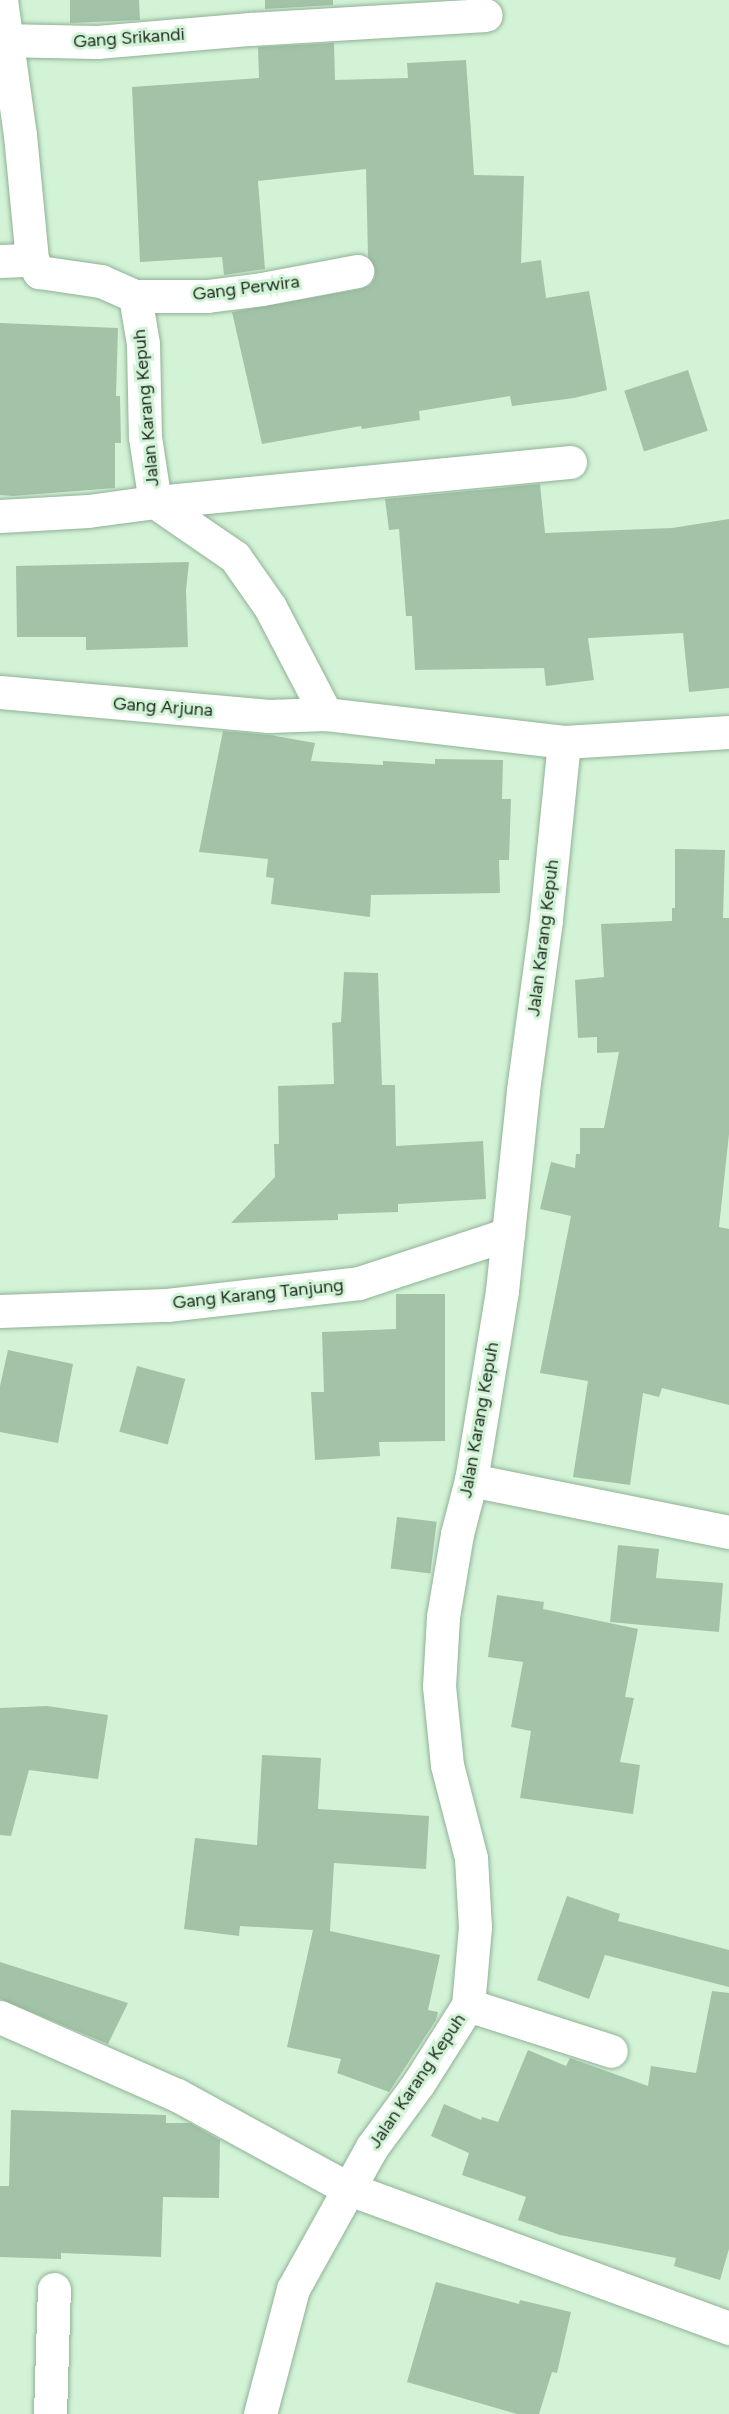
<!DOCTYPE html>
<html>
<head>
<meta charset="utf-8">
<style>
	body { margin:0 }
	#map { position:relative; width:729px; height:2414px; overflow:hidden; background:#d2f3d6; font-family:Figtree,sans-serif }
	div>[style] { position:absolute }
	.building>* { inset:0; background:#a3c3a8; transform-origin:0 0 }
	.roads { filter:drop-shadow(0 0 2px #91b196) drop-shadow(0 0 2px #91b196) }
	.street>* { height:33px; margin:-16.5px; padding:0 16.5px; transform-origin:16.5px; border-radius:16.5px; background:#fff }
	span { translate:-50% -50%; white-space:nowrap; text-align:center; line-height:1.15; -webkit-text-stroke:6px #d2f3d6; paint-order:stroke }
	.street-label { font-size:18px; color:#1e2b20 }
</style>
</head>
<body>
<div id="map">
	<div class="building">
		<div style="clip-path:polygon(70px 0,139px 0,140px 20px,70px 23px)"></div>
		<div style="clip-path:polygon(265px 0,333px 0,333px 5px,265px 9px)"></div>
		<div style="clip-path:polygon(334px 43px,335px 80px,408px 78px,407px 63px,466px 60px,474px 175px,524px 176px,521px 263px,541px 260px,546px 298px,589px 291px,607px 390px,574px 398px,512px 406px,510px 396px,419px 411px,420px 420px,362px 429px,361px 426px,262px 444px,232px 312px,360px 289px,370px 285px,375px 277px,375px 268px,368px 257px,366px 169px,258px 181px,265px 269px,224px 275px,222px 257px,140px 262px,132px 87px,259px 78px,258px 47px)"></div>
		<div style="clip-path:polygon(0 323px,118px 328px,116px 396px,120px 396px,121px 443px,115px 443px,115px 488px,13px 496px,0 495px)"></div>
		<div style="left:688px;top:370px;width:64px;height:67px;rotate:72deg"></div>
		<div style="clip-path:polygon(540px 484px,545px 533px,672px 528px,729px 519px,729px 688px,689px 692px,683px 633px,588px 638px,594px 680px,546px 686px,544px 668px,415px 670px,412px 616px,406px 616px,399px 529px,389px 530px,385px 499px)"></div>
		<div style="clip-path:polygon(189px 562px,186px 590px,188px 647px,86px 650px,86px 637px,17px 637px,16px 566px)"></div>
		<div style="clip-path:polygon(223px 731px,270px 735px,315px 743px,311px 761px,383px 765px,383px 761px,435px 764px,435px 759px,503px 760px,502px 799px,511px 799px,509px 860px,499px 860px,500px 893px,371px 895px,370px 917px,271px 904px,274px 878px,266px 877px,268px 859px,199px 852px)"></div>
		<div style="clip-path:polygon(675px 849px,725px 850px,723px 918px,729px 918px,729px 1134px,719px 1227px,729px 1229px,729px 1405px,662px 1388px,659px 1397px,643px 1393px,630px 1485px,573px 1477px,588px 1381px,540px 1373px,571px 1216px,540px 1209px,551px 1162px,575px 1168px,576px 1154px,580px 1154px,580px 1128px,604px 1128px,619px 1052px,597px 1053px,597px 1037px,578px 1038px,575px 980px,604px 977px,601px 924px,672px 921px,672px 908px,675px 908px)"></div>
		<div style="clip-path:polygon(344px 972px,378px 973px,382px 1085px,395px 1085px,396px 1146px,483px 1141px,486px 1199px,398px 1204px,398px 1212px,338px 1214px,338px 1220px,231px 1223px,275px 1177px,274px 1144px,279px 1144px,278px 1086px,334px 1084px,332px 1023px,341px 1022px)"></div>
		<div style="clip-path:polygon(396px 1294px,445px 1294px,445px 1441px,379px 1442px,380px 1456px,315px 1460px,311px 1392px,324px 1392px,322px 1332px,396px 1329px)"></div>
		<div style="clip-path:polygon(8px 1350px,73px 1364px,58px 1443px,0 1432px,0 1386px)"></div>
		<div style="left:137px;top:1366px;width:50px;height:68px;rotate:15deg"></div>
		<div style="left:397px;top:1517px;width:40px;height:52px;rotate:7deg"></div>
		<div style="clip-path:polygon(618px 1545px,659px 1549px,656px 1578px,723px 1583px,719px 1632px,610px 1622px)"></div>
		<div style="clip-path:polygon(497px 1595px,544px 1602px,543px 1609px,638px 1629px,625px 1697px,634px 1698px,620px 1762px,640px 1765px,633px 1814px,520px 1798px,531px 1731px,511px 1727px,523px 1662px,488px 1657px)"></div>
		<div style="clip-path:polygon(47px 1706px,108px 1715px,98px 1779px,29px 1770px,11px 1836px,0 1835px,0 1708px)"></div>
		<div style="clip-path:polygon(262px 1755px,321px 1758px,318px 1809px,429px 1816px,426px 1869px,334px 1863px,330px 1931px,440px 1955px,428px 2010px,438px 2012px,436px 2020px,389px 2092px,337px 2073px,341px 2059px,287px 2047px,313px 1930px,240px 1926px,239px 1936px,184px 1929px,195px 1838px,257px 1845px)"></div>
		<div style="clip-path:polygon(567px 1896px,620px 1914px,618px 1921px,729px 1950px,729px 1987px,605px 1955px,589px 1999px,537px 1980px)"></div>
		<div style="clip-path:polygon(0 1962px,128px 2003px,108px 2044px,0 1999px)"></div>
		<div style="clip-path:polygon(712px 1991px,729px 1993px,729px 2249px,720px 2280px,674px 2266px,676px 2258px,560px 2235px,518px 2220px,526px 2197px,462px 2175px,469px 2153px,431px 2136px,444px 2104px,481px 2120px,482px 2117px,498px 2122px,528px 2050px,566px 2066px,570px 2058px,648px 2086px,651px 2066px,696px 2073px)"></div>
		<div style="clip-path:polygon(11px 2110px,166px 2115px,166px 2123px,190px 2123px,220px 2140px,219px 2198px,163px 2197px,161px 2257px,61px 2253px,61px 2259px,0 2257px,0 2186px,9px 2186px)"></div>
		<div style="clip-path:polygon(436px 2282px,519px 2304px,520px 2300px,571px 2312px,557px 2373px,552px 2372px,539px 2414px,517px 2414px,407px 2382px)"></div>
	</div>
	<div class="roads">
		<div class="street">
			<div style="left:1px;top:0;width:136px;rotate:82deg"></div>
			<div style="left:20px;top:135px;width:126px;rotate:84.5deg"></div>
			<div style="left:32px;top:260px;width:14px;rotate:60deg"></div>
			<div style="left:39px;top:272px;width:63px;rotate:8.3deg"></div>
			<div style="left:101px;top:281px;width:37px;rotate:24deg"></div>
			<div style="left:135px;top:296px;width:49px;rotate:80.5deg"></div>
			<div style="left:143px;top:344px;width:93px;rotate:88.8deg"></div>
			<div style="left:145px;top:437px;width:66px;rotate:81.3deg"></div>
			<div style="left:155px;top:502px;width:97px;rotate:34.5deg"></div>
			<div style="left:235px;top:557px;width:61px;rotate:55deg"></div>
			<div style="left:270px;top:607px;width:121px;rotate:62.4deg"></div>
			<div style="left:326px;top:714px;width:240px;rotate:6.7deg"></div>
			<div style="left:564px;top:742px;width:179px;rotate:95.8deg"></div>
			<div style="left:546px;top:920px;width:173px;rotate:97.7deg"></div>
			<div style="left:523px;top:1091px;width:201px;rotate:96deg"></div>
			<div style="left:502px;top:1291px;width:192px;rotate:99.3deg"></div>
			<div style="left:471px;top:1480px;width:56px;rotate:104.5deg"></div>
			<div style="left:457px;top:1534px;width:84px;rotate:99.6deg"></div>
			<div style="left:443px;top:1617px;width:69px;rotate:93.3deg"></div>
			<div style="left:439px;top:1686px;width:79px;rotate:84.2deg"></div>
			<div style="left:447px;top:1765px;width:96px;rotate:75.5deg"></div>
			<div style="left:471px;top:1858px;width:69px;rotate:86.7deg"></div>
			<div style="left:475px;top:1927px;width:78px;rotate:95.1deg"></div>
			<div style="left:468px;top:2005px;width:93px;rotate:122.3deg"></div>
			<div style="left:418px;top:2084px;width:78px;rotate:126.1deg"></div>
			<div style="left:372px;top:2147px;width:162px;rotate:119.1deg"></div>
			<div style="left:293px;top:2289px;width:129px;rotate:104.8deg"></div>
			<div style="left:0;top:40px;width:97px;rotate:1.2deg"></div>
			<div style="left:97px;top:42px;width:154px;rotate:-4.9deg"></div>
			<div style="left:250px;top:29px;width:236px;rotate:-3.4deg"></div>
			<div style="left:0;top:261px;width:32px;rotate:-2deg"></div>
			<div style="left:135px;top:296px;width:72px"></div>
			<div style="left:207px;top:296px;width:55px;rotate:-7.3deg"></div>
			<div style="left:262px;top:289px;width:97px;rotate:-10.7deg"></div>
			<div style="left:0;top:516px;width:88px;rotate:-3.3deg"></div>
			<div style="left:88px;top:511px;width:68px;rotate:-7.7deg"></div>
			<div style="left:155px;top:502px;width:417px;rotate:-5.5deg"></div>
			<div style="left:0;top:692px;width:270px;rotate:5.1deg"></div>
			<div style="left:269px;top:716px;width:57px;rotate:-2deg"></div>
			<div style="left:564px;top:742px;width:165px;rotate:-3.5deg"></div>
			<div style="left:0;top:1311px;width:167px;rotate:-2.1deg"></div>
			<div style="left:167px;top:1305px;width:193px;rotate:-6.5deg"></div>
			<div style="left:359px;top:1283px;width:157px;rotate:-18.2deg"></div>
			<div style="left:471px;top:1480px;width:263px;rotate:11.4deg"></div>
			<div style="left:468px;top:2005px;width:150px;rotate:17.8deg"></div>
			<div style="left:0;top:2017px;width:193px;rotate:23.8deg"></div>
			<div style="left:177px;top:2095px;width:196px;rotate:28.7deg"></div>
			<div style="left:349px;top:2189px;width:405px;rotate:20.1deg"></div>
			<div style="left:50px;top:2414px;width:125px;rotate:-88.2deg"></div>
		</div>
	</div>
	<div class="street-label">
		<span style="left:129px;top:38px;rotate:-4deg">Gang Srikandi</span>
		<span style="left:246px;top:288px;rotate:-7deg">Gang Perwira</span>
		<span style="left:146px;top:408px;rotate:-95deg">Jalan Karang Kepuh</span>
		<span style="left:163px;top:707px;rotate:4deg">Gang Arjuna</span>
		<span style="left:543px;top:938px;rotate:-83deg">Jalan Karang Kepuh</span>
		<span style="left:258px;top:1294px;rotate:-6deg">Gang Karang Tanjung</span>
		<span style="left:479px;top:1420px;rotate:-80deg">Jalan Karang Kepuh</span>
		<span style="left:417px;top:2081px;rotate:-56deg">Jalan Karang Kepuh</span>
	</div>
</div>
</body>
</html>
